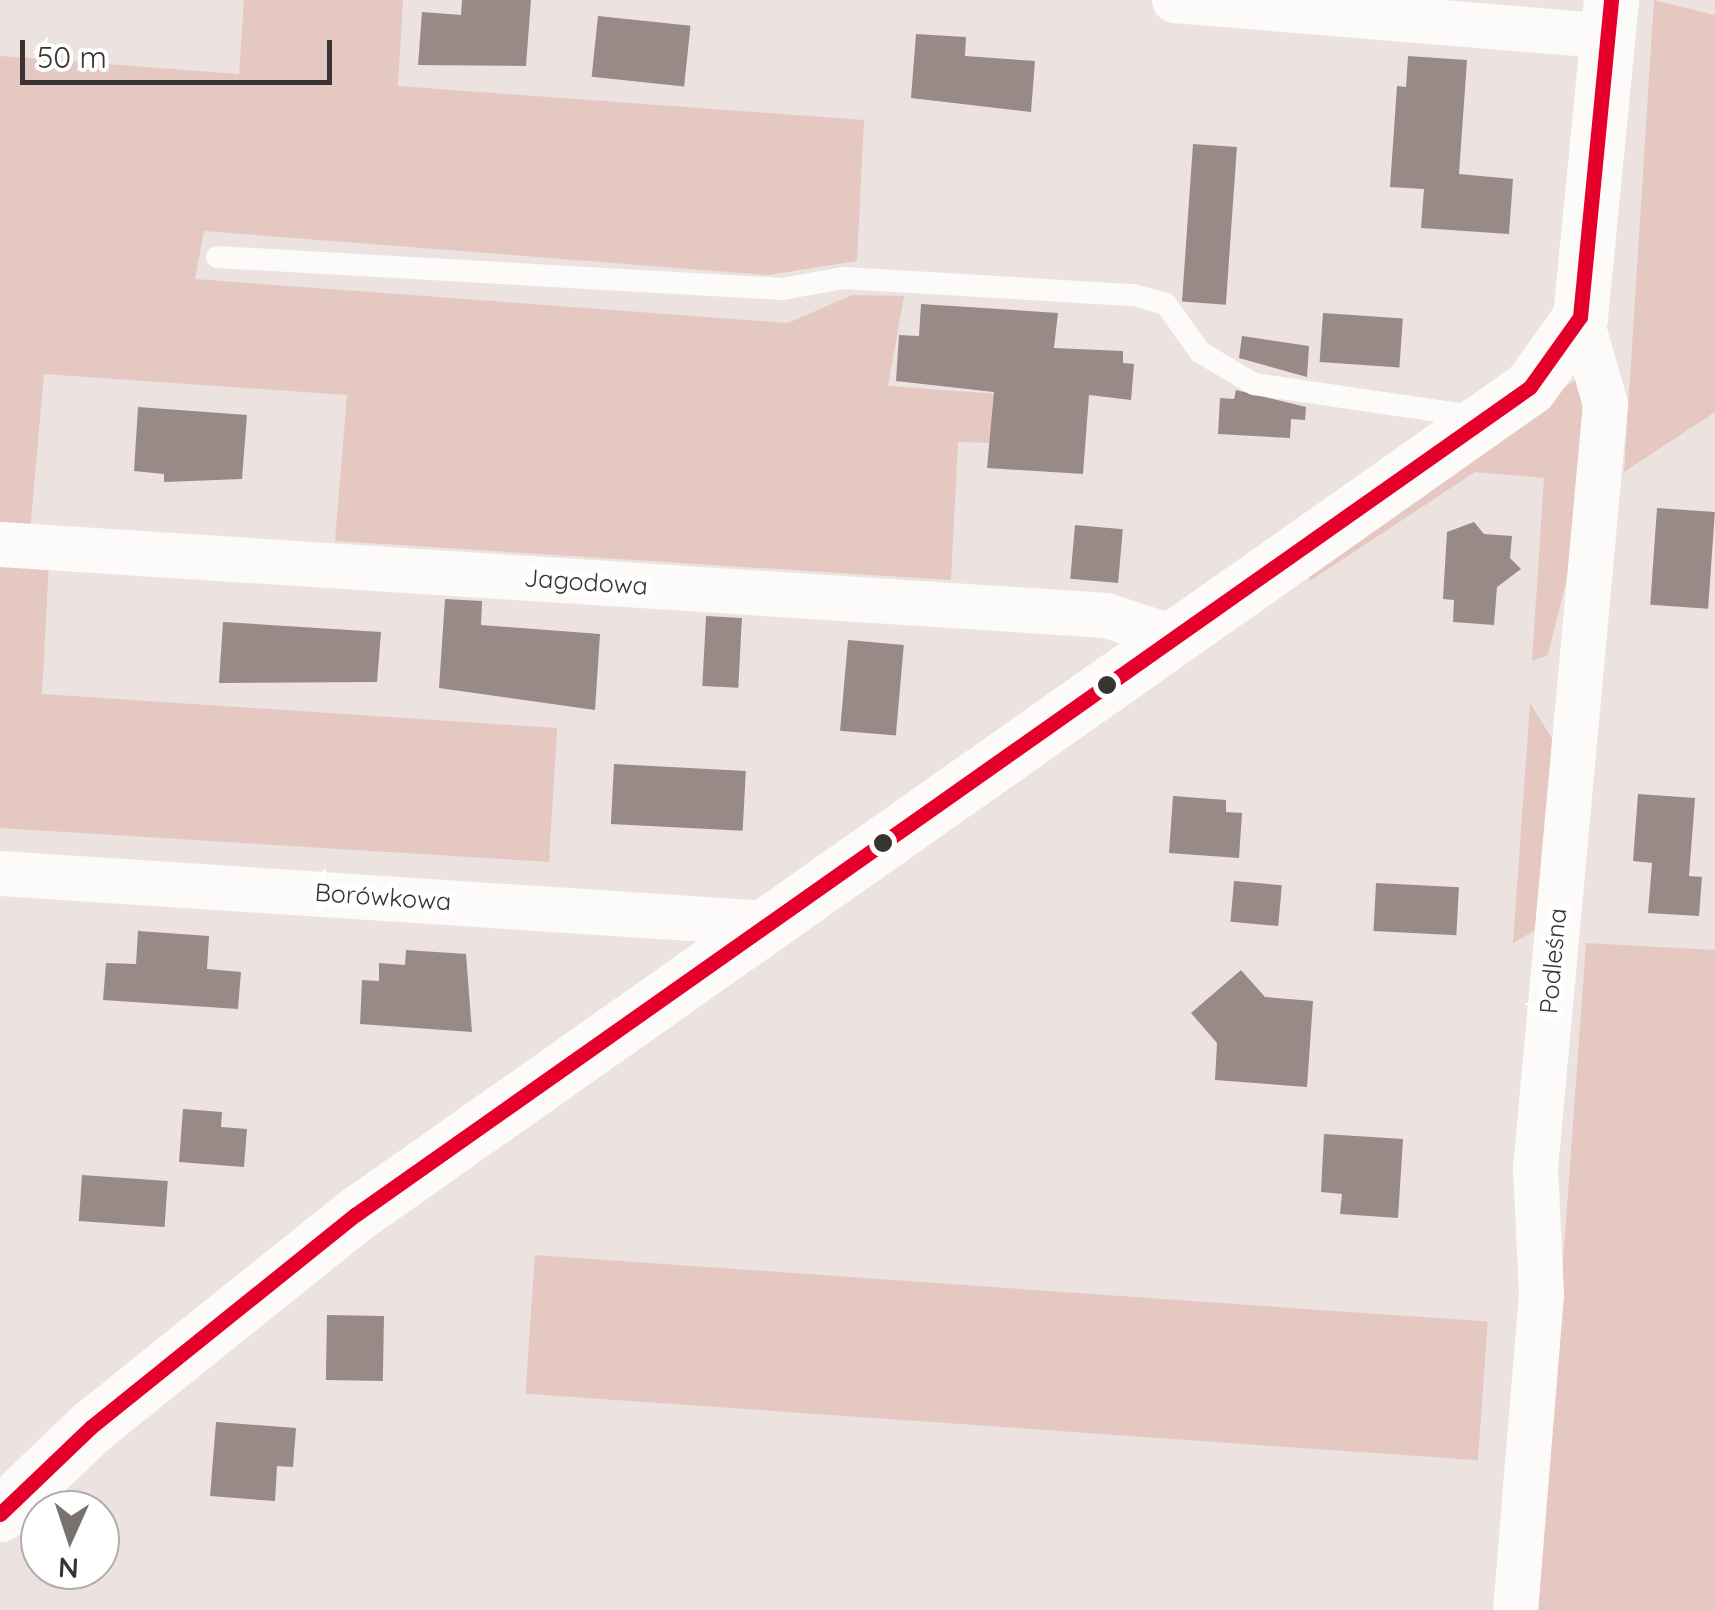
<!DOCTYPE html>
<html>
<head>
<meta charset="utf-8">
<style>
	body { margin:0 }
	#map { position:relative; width:1715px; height:1610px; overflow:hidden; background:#ece3e0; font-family:Quicksand,sans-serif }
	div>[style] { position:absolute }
	.green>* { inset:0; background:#e4c8c1; transform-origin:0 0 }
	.building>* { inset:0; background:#998a87; transform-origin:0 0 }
	.service>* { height:22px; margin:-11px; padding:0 11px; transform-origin:11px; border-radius:11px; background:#fcfbfa }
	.minor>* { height:45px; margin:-22.5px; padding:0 22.5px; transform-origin:22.5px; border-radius:22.5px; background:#fcfbfa }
	.tertiary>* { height:55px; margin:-27.5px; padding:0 27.5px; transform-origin:27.5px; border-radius:27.5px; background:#fcfbfa }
	.bus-1>* { height:15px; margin:-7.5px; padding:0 7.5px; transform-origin:7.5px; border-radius:7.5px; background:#e4002b }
	.dots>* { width:28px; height:28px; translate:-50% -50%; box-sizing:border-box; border:5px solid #fff; border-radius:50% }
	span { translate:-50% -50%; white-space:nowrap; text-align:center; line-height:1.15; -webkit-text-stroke:10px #fff; paint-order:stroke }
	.street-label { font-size:25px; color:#393331 }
	.north { position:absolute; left:20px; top:1490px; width:100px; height:100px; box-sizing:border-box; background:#fff; border:2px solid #b0adad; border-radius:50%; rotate:183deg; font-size:28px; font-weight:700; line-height:40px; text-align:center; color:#393331 }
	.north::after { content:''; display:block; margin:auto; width:35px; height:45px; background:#78716e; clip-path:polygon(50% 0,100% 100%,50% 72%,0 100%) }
	.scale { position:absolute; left:20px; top:40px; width:312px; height:45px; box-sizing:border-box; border:5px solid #393331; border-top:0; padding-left:12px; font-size:30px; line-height:35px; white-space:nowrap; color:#393331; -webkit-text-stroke:8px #fff; paint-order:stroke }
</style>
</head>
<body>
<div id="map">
	<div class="green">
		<div style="clip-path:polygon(244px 0,403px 0,398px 86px,864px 120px,857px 261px,768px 275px,204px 231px,195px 279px,788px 323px,852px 295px,904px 296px,888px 386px,997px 394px,992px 443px,958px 442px,951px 580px,335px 541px,347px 395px,44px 374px,30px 533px,0 531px,0 56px,239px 74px)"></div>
		<div style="clip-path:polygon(1654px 0,1715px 15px,1715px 412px,1624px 472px)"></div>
		<div style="clip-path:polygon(1577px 379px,1584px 382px,1574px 550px,1548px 655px,1532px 661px,1544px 478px,1475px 472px,1310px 581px,1308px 564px)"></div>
		<div style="clip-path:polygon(0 559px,49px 563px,42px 694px,557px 728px,549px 862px,0 828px)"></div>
		<div style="clip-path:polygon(1530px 703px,1559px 750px,1537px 929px,1513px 943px)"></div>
		<div style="clip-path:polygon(1586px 943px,1715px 950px,1715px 1610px,1538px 1610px)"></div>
		<div style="left:535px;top:1255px;width:955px;height:139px;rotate:4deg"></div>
	</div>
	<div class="building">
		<div style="clip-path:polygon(462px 0,531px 0,526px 66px,418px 65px,422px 12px,461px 15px)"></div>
		<div style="left:598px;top:16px;width:93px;height:61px;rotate:6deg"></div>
		<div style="clip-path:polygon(916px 34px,966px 37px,965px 56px,1035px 61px,1031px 112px,911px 98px)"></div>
		<div style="clip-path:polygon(1408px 56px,1467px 60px,1459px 174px,1513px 179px,1509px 234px,1421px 228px,1424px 189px,1390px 187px,1397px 86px,1406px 87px)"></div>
		<div style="left:1193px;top:144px;width:44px;height:158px;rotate:4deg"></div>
		<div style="clip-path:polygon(921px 304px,1058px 313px,1054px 348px,1123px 351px,1123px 363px,1134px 364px,1131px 400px,1089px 395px,1083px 474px,987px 468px,994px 392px,896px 381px,899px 335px,919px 336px)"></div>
		<div style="left:1323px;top:313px;width:80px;height:49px;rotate:4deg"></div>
		<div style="clip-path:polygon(1242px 336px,1309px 346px,1307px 377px,1239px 358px)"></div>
		<div style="clip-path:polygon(1236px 390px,1306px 407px,1305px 420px,1291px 419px,1290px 438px,1218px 434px,1220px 398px,1234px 399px)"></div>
		<div style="clip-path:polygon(138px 407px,247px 415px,242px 479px,164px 482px,164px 474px,134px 471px)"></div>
		<div style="left:1657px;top:508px;width:58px;height:97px;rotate:4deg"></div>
		<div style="clip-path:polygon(1474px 522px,1484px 534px,1512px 536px,1510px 558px,1521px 569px,1497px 587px,1494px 625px,1453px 622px,1454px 600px,1443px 599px,1447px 532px)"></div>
		<div style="left:1075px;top:525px;width:48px;height:54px;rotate:5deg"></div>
		<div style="clip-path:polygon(445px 599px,482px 601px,481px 625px,600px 634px,595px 710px,439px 688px)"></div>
		<div style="left:706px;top:616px;width:36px;height:70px;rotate:3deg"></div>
		<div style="clip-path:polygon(223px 622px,381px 632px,377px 682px,219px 683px)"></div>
		<div style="left:848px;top:640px;width:56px;height:91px;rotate:5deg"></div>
		<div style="left:614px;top:764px;width:132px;height:60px;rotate:3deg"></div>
		<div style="clip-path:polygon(1638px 794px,1695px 798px,1689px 876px,1702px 877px,1699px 916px,1648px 913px,1652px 863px,1633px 861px)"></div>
		<div style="clip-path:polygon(1173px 796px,1226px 800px,1226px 812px,1242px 813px,1239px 858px,1169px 853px)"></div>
		<div style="left:1234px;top:881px;width:48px;height:41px;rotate:5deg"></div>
		<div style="left:1376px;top:883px;width:83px;height:48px;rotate:3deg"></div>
		<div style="clip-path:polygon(138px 931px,209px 936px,207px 969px,241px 972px,238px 1009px,103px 1000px,106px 963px,136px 964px)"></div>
		<div style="clip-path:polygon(406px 950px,466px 954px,472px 1032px,360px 1024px,362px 980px,379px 981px,379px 963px,405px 965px)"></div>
		<div style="clip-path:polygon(1241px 970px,1265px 997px,1313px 1001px,1307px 1087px,1215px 1080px,1217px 1043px,1191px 1013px)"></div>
		<div style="clip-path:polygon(183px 1109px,222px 1112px,221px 1127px,247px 1129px,244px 1167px,179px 1162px)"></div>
		<div style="clip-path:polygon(1324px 1134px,1403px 1139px,1398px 1218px,1340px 1214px,1342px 1194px,1321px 1192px)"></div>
		<div style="left:82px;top:1175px;width:86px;height:46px;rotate:4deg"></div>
		<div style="left:327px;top:1315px;width:57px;height:65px;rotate:1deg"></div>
		<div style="clip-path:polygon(216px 1422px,296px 1428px,293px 1467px,277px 1466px,275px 1501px,210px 1496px)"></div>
	</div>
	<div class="service">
		<div style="left:217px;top:257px;width:566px;rotate:3.24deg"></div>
		<div style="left:782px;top:289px;width:63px;rotate:-10.1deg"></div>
		<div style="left:844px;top:278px;width:290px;rotate:3.4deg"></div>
		<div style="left:1134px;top:295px;width:33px;rotate:16deg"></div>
		<div style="left:1166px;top:304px;width:59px;rotate:54.7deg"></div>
		<div style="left:1200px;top:352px;width:63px;rotate:30.7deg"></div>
		<div style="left:1254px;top:384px;width:227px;rotate:8.3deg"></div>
	</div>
	<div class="minor">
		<div style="left:1174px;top:0;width:435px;rotate:4.7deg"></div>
		<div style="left:0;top:544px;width:1108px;rotate:3.67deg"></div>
		<div style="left:1106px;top:615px;width:67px;rotate:18.2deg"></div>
		<div style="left:0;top:873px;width:768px;rotate:3.73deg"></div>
		<div style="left:1515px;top:1610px;width:317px;rotate:-85.3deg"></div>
		<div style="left:1541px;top:1294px;width:126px;rotate:-92.7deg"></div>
		<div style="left:1535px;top:1168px;width:767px;rotate:-84.77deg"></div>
		<div style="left:1605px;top:404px;width:91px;rotate:-106deg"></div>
	</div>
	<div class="tertiary">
		<div style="left:0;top:1514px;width:126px;rotate:-43.7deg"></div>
		<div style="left:91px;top:1427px;width:339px;rotate:-38.8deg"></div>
		<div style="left:355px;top:1215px;width:1437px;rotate:-35.17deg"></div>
		<div style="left:1530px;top:387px;width:86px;rotate:-54.5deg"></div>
		<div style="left:1580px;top:317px;width:319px;rotate:-84.4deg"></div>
	</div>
	<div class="bus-1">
		<div style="left:0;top:1514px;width:126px;rotate:-43.7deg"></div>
		<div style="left:91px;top:1427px;width:339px;rotate:-38.8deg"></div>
		<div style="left:355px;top:1215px;width:1437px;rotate:-35.17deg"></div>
		<div style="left:1530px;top:387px;width:86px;rotate:-54.5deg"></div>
		<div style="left:1580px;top:317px;width:319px;rotate:-84.4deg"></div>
	</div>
	<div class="dots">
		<div style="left:1107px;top:685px;background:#393331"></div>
		<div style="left:883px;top:843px;background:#393331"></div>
	</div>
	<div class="street-label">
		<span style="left:586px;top:582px;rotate:4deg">Jagodowa</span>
		<span style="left:383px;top:897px;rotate:4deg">Borówkowa</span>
		<span style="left:1553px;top:961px;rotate:-85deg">Podleśna</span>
	</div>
	<div class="north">N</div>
	<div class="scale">50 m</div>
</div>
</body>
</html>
